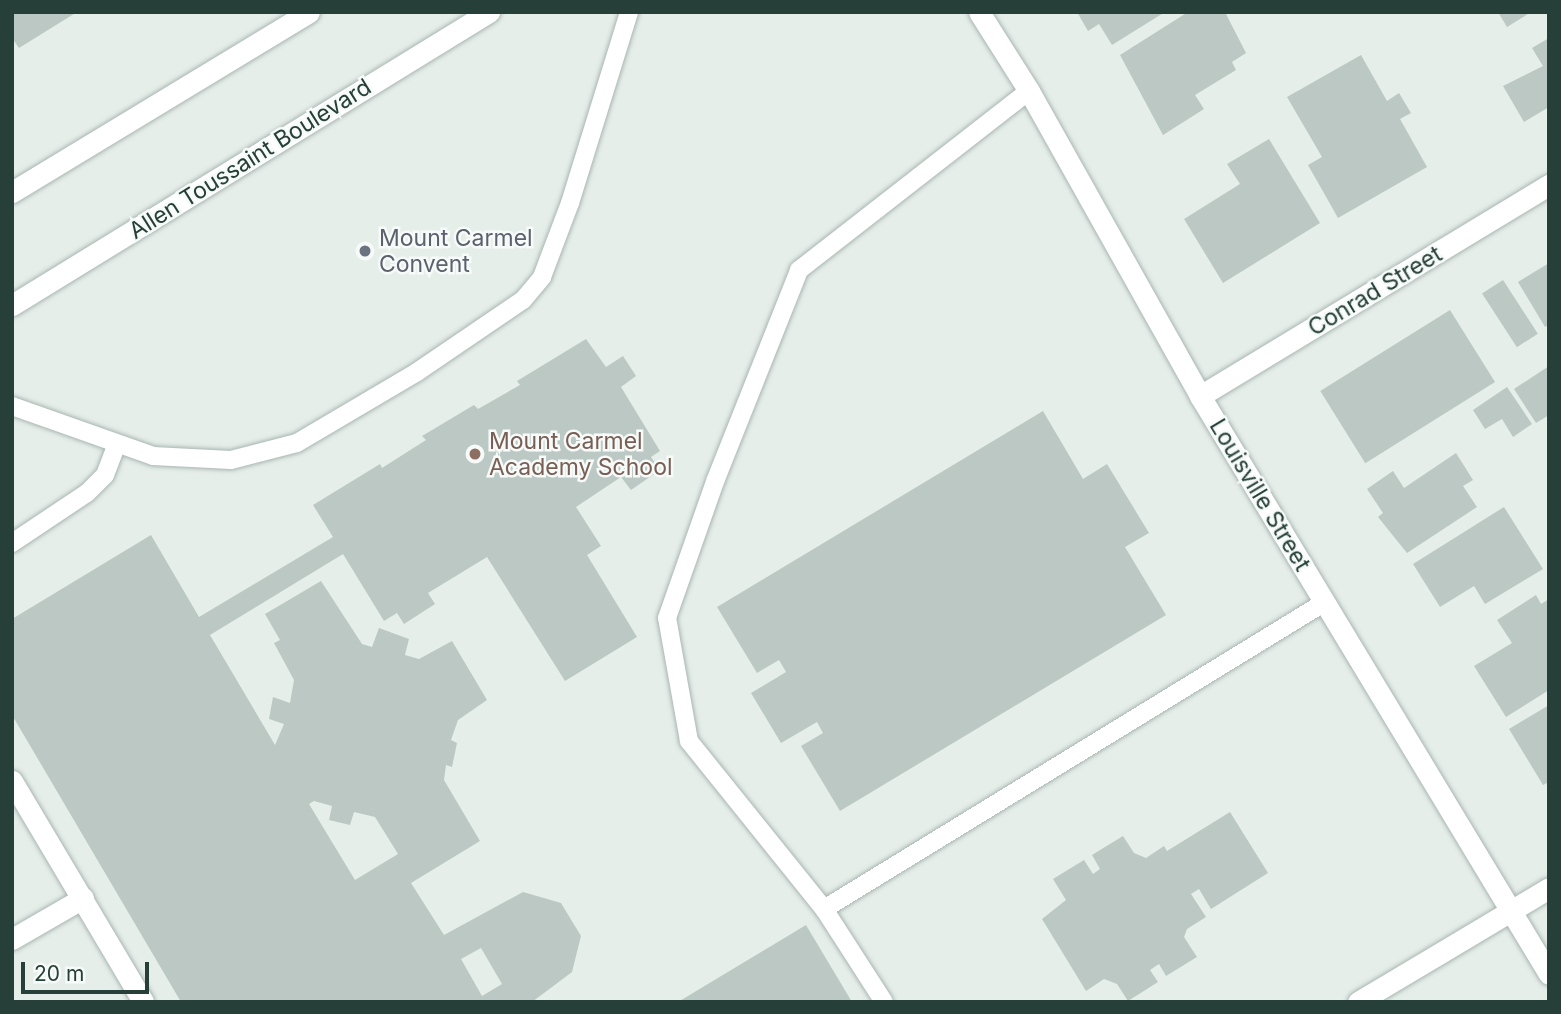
<!DOCTYPE html>
<html>
<head>
<meta charset="utf-8">
<style>
	body { margin:0 }
	#map { position:relative; width:1561px; height:1014px; overflow:hidden; background:#e6eeea; font-family:Inter,sans-serif }
	div>[style] { position:absolute }
	.building>* { inset:0; background:#bbc8c3; transform-origin:0 0 }
	.roads { filter:drop-shadow(0 0 2px #a9b6b1) drop-shadow(0 0 2px #a9b6b1) }
	.lane>* { height:18px; margin:-9px; padding:0 9px; transform-origin:9px; border-radius:9px; background:#fff }
	.street>* { height:21px; margin:-10.5px; padding:0 10.5px; transform-origin:10.5px; border-radius:10.5px; background:#fff }
	.secondary>* { height:21px; margin:-10.5px; padding:0 10.5px; transform-origin:10.5px; border-radius:10.5px; background:#fff }
	.dots>* { width:19px; height:19px; translate:-50% -50%; box-sizing:border-box; border:4px solid #f6faf8; border-radius:50% }
	span { translate:-50% -50%; white-space:nowrap; text-align:center; line-height:1.15; -webkit-text-stroke:5px #f6faf8; paint-order:stroke }
	.street-label { font-size:23px; color:#263f38 }
	.worship-label { font-size:23px; color:#5b616d }
	.left { translate:0 -50%; text-align:left }
	.education-label { font-size:23px; color:#785e54 }
	.frame { position:absolute; inset:0; border:14px solid #263f38; pointer-events:none }
	.scale { position:absolute; left:21px; top:962px; width:128px; height:32px; box-sizing:border-box; border:4px solid #263f38; border-top:0; padding-left:9px; font-size:21px; line-height:24px; white-space:nowrap; color:#263f38; -webkit-text-stroke:5px #f6faf8; paint-order:stroke }
</style>
</head>
<body>
<div id="map">
	<div class="building">
		<div style="clip-path:polygon(12px 12px,77px 12px,19px 48px,12px 38px)"></div>
		<div style="clip-path:polygon(1077px 12px,1165px 12px,1112px 45px,1099px 24px,1088px 31px)"></div>
		<div style="clip-path:polygon(1188px 12px,1225px 12px,1246px 53px,1232px 62px,1236px 70px,1195px 95px,1204px 109px,1163px 135px,1120px 55px)"></div>
		<div style="clip-path:polygon(1498px 12px,1531px 12px,1507px 27px)"></div>
		<div style="clip-path:polygon(1549px 38px,1549px 107px,1524px 122px,1503px 86px,1543px 66px,1532px 48px)"></div>
		<div style="clip-path:polygon(1361px 55px,1387px 101px,1399px 93px,1411px 113px,1400px 119px,1427px 167px,1338px 218px,1308px 165px,1322px 157px,1287px 97px)"></div>
		<div style="clip-path:polygon(1269px 139px,1320px 223px,1223px 283px,1184px 219px,1240px 184px,1227px 164px)"></div>
		<div style="clip-path:polygon(1549px 263px,1549px 325px,1545px 327px,1518px 282px)"></div>
		<div style="left:1503px;top:280px;width:64px;height:25px;rotate:57deg"></div>
		<div style="left:1450px;top:310px;width:85px;height:153px;rotate:58deg"></div>
		<div style="clip-path:polygon(evenodd,586px 339px,606px 367px,623px 356px,636px 376px,621px 387px,660px 451px,651px 457px,660px 470px,631px 490px,621px 477px,576px 507px,601px 546px,587px 555px,637px 637px,565px 681px,487px 557px,428px 593px,435px 604px,404px 624px,397px 613px,384px 621px,343px 554px,210px 635px,275px 745px,284px 724px,269px 719px,273px 697px,290px 703px,294px 680px,274px 643px,280px 640px,265px 614px,321px 581px,362px 644px,372px 647px,379px 628px,409px 639px,405px 655px,419px 659px,452px 641px,487px 700px,458px 720px,451px 740px,457px 743px,452px 767px,446px 765px,444px 780px,480px 841px,411px 883px,444px 935px,523px 892px,561px 903px,581px 936px,572px 972px,532px 1002px,181px 1002px,12px 715px,12px 619px,151px 535px,199px 617px,333px 537px,313px 505px,380px 464px,382px 468px,426px 440px,422px 436px,474px 405px,478px 409px,520px 385px,517px 381px,586px 339px,314px 801px,332px 806px,329px 820px,350px 825px,354px 812px,375px 817px,398px 854px,355px 880px,309px 804px,314px 801px,586px 339px,481px 948px,502px 984px,482px 996px,461px 959px,481px 948px)"></div>
		<div style="clip-path:polygon(1549px 366px,1549px 415px,1536px 423px,1514px 389px)"></div>
		<div style="clip-path:polygon(1507px 387px,1532px 424px,1513px 437px,1502px 419px,1485px 429px,1473px 410px)"></div>
		<div style="clip-path:polygon(1043px 411px,1083px 479px,1107px 464px,1149px 533px,1125px 547px,1166px 615px,840px 811px,801px 746px,823px 733px,817px 722px,781px 743px,751px 693px,786px 672px,779px 660px,757px 673px,717px 607px)"></div>
		<div style="clip-path:polygon(1456px 453px,1473px 480px,1463px 486px,1477px 507px,1407px 553px,1378px 517px,1383px 513px,1367px 489px,1393px 471px,1404px 488px)"></div>
		<div style="clip-path:polygon(1504px 507px,1543px 569px,1485px 604px,1474px 586px,1440px 607px,1413px 564px)"></div>
		<div style="clip-path:polygon(1536px 595px,1541px 604px,1549px 599px,1549px 690px,1506px 717px,1474px 666px,1512px 643px,1497px 620px)"></div>
		<div style="clip-path:polygon(1549px 705px,1549px 782px,1543px 785px,1509px 729px)"></div>
		<div style="clip-path:polygon(1230px 812px,1268px 873px,1211px 909px,1199px 889px,1191px 894px,1206px 917px,1187px 929px,1184px 937px,1197px 957px,1166px 976px,1159px 964px,1150px 970px,1158px 982px,1128px 1001px,1117px 984px,1104px 979px,1086px 991px,1042px 919px,1066px 900px,1053px 879px,1084px 860px,1093px 874px,1100px 869px,1092px 855px,1123px 836px,1134px 853px,1146px 858px,1164px 846px,1167px 851px)"></div>
		<div style="clip-path:polygon(806px 925px,852px 1002px,678px 1002px)"></div>
	</div>
	<div class="roads">
		<div class="lane">
			<div style="left:12px;top:406px;width:150px;rotate:19.5deg"></div>
			<div style="left:153px;top:456px;width:78px;rotate:2.9deg"></div>
			<div style="left:231px;top:460px;width:68px;rotate:-14.4deg"></div>
			<div style="left:297px;top:443px;width:139px;rotate:-30.6deg"></div>
			<div style="left:417px;top:372px;width:128px;rotate:-34.2deg"></div>
			<div style="left:523px;top:300px;width:30px;rotate:-50deg"></div>
			<div style="left:542px;top:277px;width:79px;rotate:-69.3deg"></div>
			<div style="left:570px;top:203px;width:200px;rotate:-72.8deg"></div>
			<div style="left:12px;top:543px;width:90px;rotate:-33.7deg"></div>
			<div style="left:87px;top:493px;width:25px;rotate:-45deg"></div>
			<div style="left:105px;top:475px;width:31px;rotate:-69deg"></div>
			<div style="left:824px;top:909px;width:588px;rotate:-31.5deg"></div>
			<div style="left:884px;top:1002px;width:111px;rotate:-122.8deg"></div>
			<div style="left:824px;top:909px;width:216px;rotate:-128.8deg"></div>
			<div style="left:689px;top:741px;width:125px;rotate:-100.1deg"></div>
			<div style="left:667px;top:618px;width:147px;rotate:-70.6deg"></div>
			<div style="left:716px;top:479px;width:225px;rotate:-68.3deg"></div>
			<div style="left:799px;top:270px;width:291px;rotate:-37.9deg"></div>
		</div>
		<div class="street">
			<div style="left:979px;top:12px;width:93px;rotate:57.7deg"></div>
			<div style="left:1029px;top:91px;width:350px;rotate:60.7deg"></div>
			<div style="left:1200px;top:396px;width:675px;rotate:58.88deg"></div>
			<div style="left:1200px;top:396px;width:408px;rotate:-31.2deg"></div>
			<div style="left:12px;top:781px;width:257px;rotate:59.3deg"></div>
			<div style="left:12px;top:939px;width:82px;rotate:-30deg"></div>
			<div style="left:1358px;top:1002px;width:222px;rotate:-30.8deg"></div>
		</div>
		<div class="secondary">
			<div style="left:12px;top:192px;width:347px;rotate:-31.2deg"></div>
			<div style="left:12px;top:305px;width:560px;rotate:-31.56deg"></div>
		</div>
	</div>
	<div class="dots">
		<div style="left:365px;top:251px;background:#6b7280"></div>
		<div style="left:475px;top:454px;background:#8d6e63"></div>
	</div>
	<div class="street-label">
		<span style="left:250px;top:159px;rotate:-32deg">Allen Toussaint Boulevard</span>
		<span style="left:1375px;top:291px;rotate:-31deg">Conrad Street</span>
		<span style="left:1260px;top:495px;rotate:59deg">Louisville Street</span>
	</div>
	<div class="worship-label">
		<span class="left" style="left:379px;top:251px">Mount Carmel<br>Convent</span>
	</div>
	<div class="education-label">
		<span class="left" style="left:489px;top:454px">Mount Carmel<br>Academy School</span>
	</div>
	<div class="frame"></div>
	<div class="scale">20 m</div>
</div>
</body>
</html>
